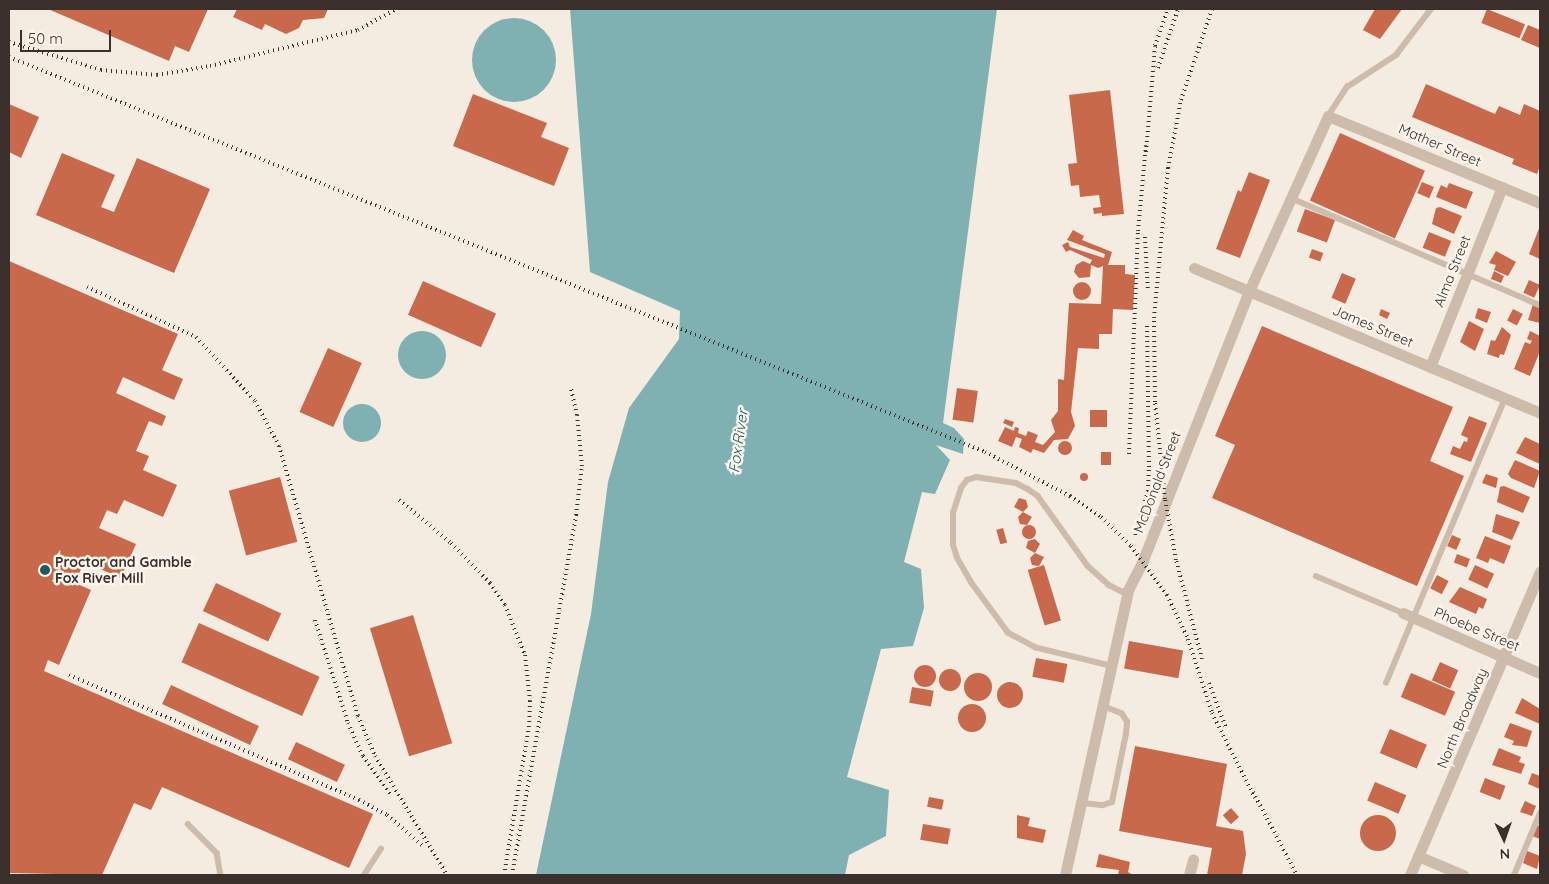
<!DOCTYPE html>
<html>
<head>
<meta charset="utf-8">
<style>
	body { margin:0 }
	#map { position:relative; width:1549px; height:884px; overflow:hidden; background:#f4ebe1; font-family:Quicksand,sans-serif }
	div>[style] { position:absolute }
	.water>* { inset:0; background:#7fb0b2 }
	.round { border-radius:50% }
	.building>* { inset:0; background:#c8694b; transform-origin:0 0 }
	.service>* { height:5.5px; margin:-2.75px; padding:0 2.75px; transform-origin:2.75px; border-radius:2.75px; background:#cdbbac }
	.minor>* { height:11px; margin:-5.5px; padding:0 5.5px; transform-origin:5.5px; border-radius:5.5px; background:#cdbbac }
	.rail>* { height:4px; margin-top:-2px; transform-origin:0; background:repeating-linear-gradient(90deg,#3b302b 0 1px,transparent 0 5px) }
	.dots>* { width:14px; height:14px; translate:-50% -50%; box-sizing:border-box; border:2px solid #fbf5ee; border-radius:50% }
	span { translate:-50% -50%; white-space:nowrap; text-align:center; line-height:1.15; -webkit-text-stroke:5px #fbf5ee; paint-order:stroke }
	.street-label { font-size:14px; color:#3b302b }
	.poi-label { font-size:14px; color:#3b302b; font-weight:700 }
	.left { translate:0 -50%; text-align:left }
	.water-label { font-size:15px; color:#1f5a5e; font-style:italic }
	.frame { position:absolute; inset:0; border:10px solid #3b302b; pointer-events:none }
	.north { position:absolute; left:1479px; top:814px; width:50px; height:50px; -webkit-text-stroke:4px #fbf5ee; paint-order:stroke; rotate:177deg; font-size:14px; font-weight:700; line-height:20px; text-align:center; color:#3b302b }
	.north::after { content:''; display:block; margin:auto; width:18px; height:22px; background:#3b302b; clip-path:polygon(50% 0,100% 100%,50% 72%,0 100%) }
	.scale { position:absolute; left:20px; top:30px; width:91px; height:22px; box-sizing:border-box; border:2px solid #3b302b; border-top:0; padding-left:6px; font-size:15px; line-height:18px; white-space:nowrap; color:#3b302b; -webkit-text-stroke:4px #fbf5ee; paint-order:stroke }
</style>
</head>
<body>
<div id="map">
	<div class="water">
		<div style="clip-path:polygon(570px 9px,997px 9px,943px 423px,954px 428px,964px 439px,963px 454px,936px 445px,950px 460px,935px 494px,922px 492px,904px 562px,921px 569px,924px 608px,913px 646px,881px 649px,847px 777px,889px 790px,886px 836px,849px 855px,845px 875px,536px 875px,591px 614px,608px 482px,629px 408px,679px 339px,680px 311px,590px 272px)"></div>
		<div class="round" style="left:472px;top:18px;width:84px;height:84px"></div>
		<div class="round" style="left:398px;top:331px;width:48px;height:48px"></div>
		<div class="round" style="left:343px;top:404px;width:38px;height:38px"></div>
	</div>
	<div class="building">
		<div style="clip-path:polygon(48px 9px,208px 9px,189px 52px,175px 46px,169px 61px)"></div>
		<div style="clip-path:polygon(237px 9px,328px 9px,324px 18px,303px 20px,299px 28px,286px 34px,265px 24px,262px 30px,233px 17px)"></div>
		<div style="clip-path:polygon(1375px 9px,1402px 9px,1380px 39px,1363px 30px)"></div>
		<div style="left:1487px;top:9px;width:41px;height:15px;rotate:22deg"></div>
		<div style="clip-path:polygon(1528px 25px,1540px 30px,1540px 48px,1521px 40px)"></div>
		<div style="clip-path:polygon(1426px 84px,1495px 114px,1499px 106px,1520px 115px,1524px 104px,1540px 111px,1540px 166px,1537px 174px,1512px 164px,1514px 159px,1412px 117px)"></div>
		<div style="clip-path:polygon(1110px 90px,1124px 214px,1102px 216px,1102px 213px,1094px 214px,1093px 208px,1101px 207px,1099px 195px,1080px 197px,1079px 185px,1071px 186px,1068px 164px,1077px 163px,1069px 95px)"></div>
		<div style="clip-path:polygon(473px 94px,547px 123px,541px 137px,569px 148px,554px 186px,453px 146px)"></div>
		<div style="clip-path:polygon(9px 104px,39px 117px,21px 158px,9px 152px)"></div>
		<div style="left:1340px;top:133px;width:93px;height:74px;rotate:24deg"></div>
		<div style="clip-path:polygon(62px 153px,115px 175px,101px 207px,114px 212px,137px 158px,210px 189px,174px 273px,36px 215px)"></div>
		<div style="clip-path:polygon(1249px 172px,1270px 180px,1240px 258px,1216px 249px,1238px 190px,1241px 192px)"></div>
		<div style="left:1422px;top:182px;width:13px;height:12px;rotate:23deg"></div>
		<div style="clip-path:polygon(1449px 183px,1473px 192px,1466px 209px,1436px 197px,1441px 185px,1447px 188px)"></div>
		<div style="clip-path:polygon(1440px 207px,1462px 216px,1454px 234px,1432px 224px,1436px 208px)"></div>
		<div style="left:1305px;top:209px;width:32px;height:24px;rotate:20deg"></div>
		<div style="clip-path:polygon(1540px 226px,1540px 259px,1529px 254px)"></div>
		<div style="clip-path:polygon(1073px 230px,1084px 236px,1082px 240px,1112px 252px,1108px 265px,1125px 265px,1125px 274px,1135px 275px,1133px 310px,1113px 309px,1112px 334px,1099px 334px,1099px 349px,1078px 348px,1071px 412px,1075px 426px,1068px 439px,1054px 440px,1044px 453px,1033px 449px,1031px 453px,1019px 447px,1022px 439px,1016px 437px,1012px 447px,998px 441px,1005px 427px,1014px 431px,1015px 427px,1019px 428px,1018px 433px,1026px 436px,1028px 431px,1038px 435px,1035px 442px,1043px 445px,1055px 432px,1051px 420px,1058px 411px,1058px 379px,1064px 380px,1069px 303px,1101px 304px,1103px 266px,1098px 268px,1091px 265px,1090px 277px,1079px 278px,1074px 272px,1076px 265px,1083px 261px,1090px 264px,1092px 260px,1070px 250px,1066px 252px,1062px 245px,1068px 242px,1070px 247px,1104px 258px,1105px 254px,1067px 240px)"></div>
		<div style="left:1429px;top:232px;width:24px;height:17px;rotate:22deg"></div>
		<div style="left:1312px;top:249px;width:12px;height:9px;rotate:20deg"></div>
		<div style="clip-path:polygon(1496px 251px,1516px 262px,1508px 276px,1494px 270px,1496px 265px,1489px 263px)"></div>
		<div style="clip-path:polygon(9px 261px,178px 334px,162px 370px,183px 379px,174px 400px,123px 377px,116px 393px,166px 416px,162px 426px,149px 421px,136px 451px,149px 456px,143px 470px,177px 485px,163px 517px,124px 500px,117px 514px,107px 510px,99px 528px,136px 544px,121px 578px,84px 562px,75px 583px,91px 590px,59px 665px,48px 660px,44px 671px,373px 814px,349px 868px,162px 787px,151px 810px,134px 803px,102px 875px,9px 873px)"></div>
		<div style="clip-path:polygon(1494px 271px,1504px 276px,1501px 283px,1491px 279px)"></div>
		<div style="left:1342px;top:273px;width:15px;height:27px;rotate:23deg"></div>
		<div style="left:1529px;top:280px;width:12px;height:14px;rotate:24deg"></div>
		<div style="left:423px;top:281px;width:80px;height:37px;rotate:24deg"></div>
		<div class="round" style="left:1073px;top:282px;width:18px;height:18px"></div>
		<div style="clip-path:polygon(1533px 304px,1540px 307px,1540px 323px,1528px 320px)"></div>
		<div style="clip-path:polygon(1478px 308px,1491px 312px,1487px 323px,1475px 318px)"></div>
		<div style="clip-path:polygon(1381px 309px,1390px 313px,1387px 319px,1379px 315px)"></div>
		<div style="left:1513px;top:309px;width:11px;height:13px;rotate:27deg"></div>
		<div style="clip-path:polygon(1469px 321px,1484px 329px,1475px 351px,1460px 342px)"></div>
		<div style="clip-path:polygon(1262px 326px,1453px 407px,1430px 461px,1464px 476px,1417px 586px,1212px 498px,1235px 445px,1215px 436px)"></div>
		<div style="clip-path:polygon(1502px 327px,1511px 335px,1504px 355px,1500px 354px,1499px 358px,1487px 354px,1491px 340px,1495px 341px)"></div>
		<div style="clip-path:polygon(1530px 331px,1540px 336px,1540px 351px,1530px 376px,1514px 369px,1525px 342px,1530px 344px,1532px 341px,1527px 339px)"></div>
		<div style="left:328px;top:348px;width:37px;height:70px;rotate:24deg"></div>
		<div style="left:957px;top:388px;width:21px;height:32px;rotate:8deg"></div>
		<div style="left:1090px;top:410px;width:17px;height:17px"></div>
		<div style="clip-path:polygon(1469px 416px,1487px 423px,1471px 462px,1450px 454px,1453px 446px,1460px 449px,1464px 441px,1467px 442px,1468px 438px,1461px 435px)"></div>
		<div style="clip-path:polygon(1005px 419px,1014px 422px,1012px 427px,1003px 423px)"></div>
		<div style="clip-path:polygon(1525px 437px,1540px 444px,1540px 464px,1516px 453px)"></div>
		<div class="round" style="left:1058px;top:441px;width:14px;height:14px"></div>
		<div style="left:1101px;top:452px;width:10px;height:13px"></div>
		<div style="clip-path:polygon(1515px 460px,1540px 471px,1534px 488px,1511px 478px,1508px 474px)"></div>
		<div class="round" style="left:1080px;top:473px;width:8px;height:8px"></div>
		<div style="clip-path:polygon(1486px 474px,1498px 478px,1496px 488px,1482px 483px)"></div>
		<div style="left:280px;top:477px;width:67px;height:53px;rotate:75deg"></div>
		<div style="clip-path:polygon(1504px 486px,1530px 497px,1523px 513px,1497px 502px,1500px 487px)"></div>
		<div style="clip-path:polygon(1019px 498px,1026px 500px,1028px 507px,1023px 512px,1032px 517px,1027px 525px,1020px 524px,1018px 517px,1023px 512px,1014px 507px)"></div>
		<div style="clip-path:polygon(1496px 514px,1520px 522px,1512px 540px,1492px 532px)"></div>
		<div class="round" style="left:1022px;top:525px;width:14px;height:14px"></div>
		<div style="left:1003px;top:528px;width:15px;height:7px;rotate:74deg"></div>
		<div style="left:1452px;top:535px;width:10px;height:12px;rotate:24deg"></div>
		<div style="clip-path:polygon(1485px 536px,1511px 546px,1504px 564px,1490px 558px,1488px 563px,1476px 558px)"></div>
		<div style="clip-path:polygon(1035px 539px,1040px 544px,1035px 553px,1044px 557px,1039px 566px,1032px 565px,1030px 558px,1035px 553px,1026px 548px,1028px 541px)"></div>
		<div style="left:1457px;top:554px;width:14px;height:9px;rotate:21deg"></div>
		<div style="left:1044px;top:565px;width:58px;height:17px;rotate:73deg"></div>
		<div style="left:1475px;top:565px;width:21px;height:16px;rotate:25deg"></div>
		<div style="left:1437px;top:575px;width:13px;height:15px;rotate:27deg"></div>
		<div style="left:216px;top:583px;width:72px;height:31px;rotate:25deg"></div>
		<div style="clip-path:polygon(1460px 587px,1487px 599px,1483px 609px,1479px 607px,1476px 614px,1449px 602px)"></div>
		<div style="left:413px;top:615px;width:134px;height:45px;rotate:73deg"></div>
		<div style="left:199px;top:623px;width:132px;height:43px;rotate:24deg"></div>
		<div style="left:1129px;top:641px;width:55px;height:28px;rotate:10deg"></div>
		<div style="left:1036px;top:658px;width:32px;height:19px;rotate:11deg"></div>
		<div style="left:1440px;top:662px;width:20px;height:20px;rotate:24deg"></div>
		<div class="round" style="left:914px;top:665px;width:22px;height:22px"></div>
		<div class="round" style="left:939px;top:669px;width:22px;height:22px"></div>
		<div style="left:1411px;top:673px;width:48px;height:26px;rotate:23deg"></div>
		<div class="round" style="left:964px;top:673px;width:28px;height:28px"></div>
		<div class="round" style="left:997px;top:682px;width:26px;height:26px"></div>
		<div style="left:171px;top:685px;width:97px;height:21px;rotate:25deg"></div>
		<div style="left:912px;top:687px;width:22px;height:16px;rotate:10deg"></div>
		<div style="clip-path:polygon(1522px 698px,1540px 709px,1540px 724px,1515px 713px)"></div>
		<div class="round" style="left:958px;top:704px;width:28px;height:28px"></div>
		<div style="clip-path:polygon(1510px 723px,1532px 731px,1527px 747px,1512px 745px,1514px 741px,1504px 737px)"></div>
		<div style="left:1390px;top:729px;width:40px;height:26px;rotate:23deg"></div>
		<div style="left:296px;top:742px;width:54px;height:19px;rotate:25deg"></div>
		<div style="clip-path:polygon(1135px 746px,1227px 764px,1216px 826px,1243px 831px,1246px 854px,1242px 875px,1207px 875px,1212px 848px,1119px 831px)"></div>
		<div style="clip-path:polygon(1499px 748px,1521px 757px,1519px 762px,1525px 764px,1521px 774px,1492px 765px)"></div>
		<div style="clip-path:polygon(1532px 773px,1540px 776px,1540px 789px,1528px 784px)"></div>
		<div style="left:1485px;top:778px;width:22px;height:15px;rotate:21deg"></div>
		<div style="left:1375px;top:782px;width:34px;height:20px;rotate:23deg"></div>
		<div style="left:929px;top:797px;width:15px;height:10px;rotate:11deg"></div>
		<div style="clip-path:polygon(1525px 801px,1536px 806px,1532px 816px,1520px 812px)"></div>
		<div style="left:1231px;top:808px;width:12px;height:11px;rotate:48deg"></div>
		<div style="clip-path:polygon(1017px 815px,1030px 818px,1028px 826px,1046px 830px,1043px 843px,1017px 838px)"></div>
		<div class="round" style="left:1360px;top:815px;width:36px;height:36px"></div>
		<div style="left:923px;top:824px;width:28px;height:16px;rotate:10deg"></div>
		<div style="clip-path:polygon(1536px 825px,1540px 826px,1540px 839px,1532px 836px)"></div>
		<div style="clip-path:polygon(1527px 851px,1540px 856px,1537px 869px,1523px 863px)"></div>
		<div style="clip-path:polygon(1099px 854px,1130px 862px,1128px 872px,1133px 875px,1118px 875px,1119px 870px,1096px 867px)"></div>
	</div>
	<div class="service">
		<div style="left:1328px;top:116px;width:35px;rotate:-57deg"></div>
		<div style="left:1347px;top:87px;width:59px;rotate:-33.1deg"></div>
		<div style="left:1396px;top:55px;width:58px;rotate:-52.7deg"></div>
		<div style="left:1291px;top:198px;width:271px;rotate:23.3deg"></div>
		<div style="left:1316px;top:576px;width:95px;rotate:23deg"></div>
		<div style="left:1110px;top:666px;width:76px;rotate:-166.3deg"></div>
		<div style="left:1036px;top:648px;width:32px;rotate:-152deg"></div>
		<div style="left:1008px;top:633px;width:61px;rotate:-126.3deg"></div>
		<div style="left:972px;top:584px;width:30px;rotate:-120deg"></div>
		<div style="left:957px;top:558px;width:14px;rotate:-107deg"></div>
		<div style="left:953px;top:545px;width:32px;rotate:-90deg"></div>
		<div style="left:953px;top:513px;width:26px;rotate:-72deg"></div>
		<div style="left:961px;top:488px;width:10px;rotate:-53deg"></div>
		<div style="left:967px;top:480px;width:9px;rotate:-18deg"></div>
		<div style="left:976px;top:477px;width:40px;rotate:8.5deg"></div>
		<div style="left:1016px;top:483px;width:13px;rotate:27deg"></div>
		<div style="left:1028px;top:489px;width:12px;rotate:35deg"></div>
		<div style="left:1038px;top:496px;width:86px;rotate:54.5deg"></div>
		<div style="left:1088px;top:566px;width:28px;rotate:42deg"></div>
		<div style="left:1109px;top:585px;width:20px;rotate:27deg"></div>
		<div style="left:1386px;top:683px;width:309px;rotate:-67.3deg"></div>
		<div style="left:1083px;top:803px;width:20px;rotate:6deg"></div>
		<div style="left:1103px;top:805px;width:9px;rotate:-18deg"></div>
		<div style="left:1112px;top:802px;width:69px;rotate:-78.4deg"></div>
		<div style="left:1126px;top:734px;width:12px;rotate:-85deg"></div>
		<div style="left:1127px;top:722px;width:9px;rotate:-122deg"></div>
		<div style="left:1122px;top:714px;width:22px;rotate:-158deg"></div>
		<div style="left:188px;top:824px;width:41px;rotate:45deg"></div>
		<div style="left:217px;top:853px;width:22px;rotate:80deg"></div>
		<div style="left:364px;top:875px;width:31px;rotate:-57deg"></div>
		<div style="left:1514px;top:875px;width:67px;rotate:-67.2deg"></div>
	</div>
	<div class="minor">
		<div style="left:1194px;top:268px;width:375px;rotate:22.7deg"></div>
		<div style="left:1430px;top:367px;width:194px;rotate:-68.2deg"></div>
		<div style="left:1403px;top:613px;width:150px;rotate:23.7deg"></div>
		<div style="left:1418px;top:856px;width:49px;rotate:22.9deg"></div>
		<div style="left:1065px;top:875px;width:292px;rotate:-77.5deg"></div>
		<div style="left:1128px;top:590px;width:34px;rotate:-63deg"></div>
		<div style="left:1143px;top:560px;width:289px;rotate:-68.5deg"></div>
		<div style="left:1249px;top:291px;width:192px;rotate:-65.7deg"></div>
		<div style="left:1328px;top:116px;width:229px;rotate:22.3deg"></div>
		<div style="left:1189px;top:875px;width:16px;rotate:-75deg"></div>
		<div style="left:1410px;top:875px;width:330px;rotate:-66.8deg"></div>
	</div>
	<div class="rail">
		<div style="left:9px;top:42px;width:96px;rotate:16.9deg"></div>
		<div style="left:101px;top:70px;width:56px;rotate:5.1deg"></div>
		<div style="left:157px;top:75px;width:54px;rotate:-9.6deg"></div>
		<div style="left:210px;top:66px;width:152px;rotate:-13.7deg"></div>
		<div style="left:358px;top:30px;width:43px;rotate:-28.9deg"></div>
		<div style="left:9px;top:57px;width:1053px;rotate:22.03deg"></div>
		<div style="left:985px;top:452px;width:96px;rotate:27.4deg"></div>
		<div style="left:1070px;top:496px;width:37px;rotate:34deg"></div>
		<div style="left:1101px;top:517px;width:42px;rotate:44deg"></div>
		<div style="left:1131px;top:546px;width:61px;rotate:53.7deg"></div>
		<div style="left:1167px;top:595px;width:49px;rotate:64.5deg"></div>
		<div style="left:1188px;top:639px;width:78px;rotate:72deg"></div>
		<div style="left:1212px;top:713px;width:95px;rotate:63.2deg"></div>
		<div style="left:1158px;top:68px;width:62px;rotate:-71.3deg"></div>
		<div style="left:1146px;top:152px;width:106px;rotate:-85.1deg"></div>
		<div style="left:1155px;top:46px;width:39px;rotate:-71deg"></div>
		<div style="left:1145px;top:237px;width:55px;rotate:86.9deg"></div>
		<div style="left:87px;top:287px;width:120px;rotate:24.6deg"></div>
		<div style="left:196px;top:337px;width:87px;rotate:47.3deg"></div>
		<div style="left:255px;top:401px;width:51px;rotate:61.9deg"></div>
		<div style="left:279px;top:446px;width:281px;rotate:73.7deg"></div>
		<div style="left:358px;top:716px;width:43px;rotate:67deg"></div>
		<div style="left:375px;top:756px;width:139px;rotate:58.8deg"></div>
		<div style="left:1129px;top:454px;width:223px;rotate:-87.7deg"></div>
		<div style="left:1138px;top:231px;width:86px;rotate:-84.7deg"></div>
		<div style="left:399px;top:500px;width:67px;rotate:39.6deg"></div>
		<div style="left:451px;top:543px;width:56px;rotate:45.7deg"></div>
		<div style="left:490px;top:583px;width:27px;rotate:56deg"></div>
		<div style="left:505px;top:605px;width:54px;rotate:68.2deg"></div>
		<div style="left:525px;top:655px;width:46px;rotate:83.8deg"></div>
		<div style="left:530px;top:701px;width:25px;rotate:92deg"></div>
		<div style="left:529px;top:726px;width:151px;rotate:99.5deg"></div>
		<div style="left:1135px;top:535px;width:46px;rotate:-73.5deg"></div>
		<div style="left:1148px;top:491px;width:24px;rotate:-88deg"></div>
		<div style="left:1149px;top:467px;width:145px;rotate:-90.8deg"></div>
		<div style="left:315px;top:620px;width:108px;rotate:72.2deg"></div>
		<div style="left:348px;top:723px;width:36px;rotate:66deg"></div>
		<div style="left:363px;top:756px;width:48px;rotate:54.3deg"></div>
		<div style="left:1202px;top:659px;width:102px;rotate:-104.7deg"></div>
		<div style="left:1176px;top:560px;width:62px;rotate:-100.2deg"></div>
		<div style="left:1165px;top:499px;width:98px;rotate:-95.9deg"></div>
		<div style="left:1155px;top:402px;width:84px;rotate:-90.7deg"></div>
		<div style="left:1154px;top:318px;width:151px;rotate:-84.7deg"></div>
		<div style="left:1168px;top:168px;width:69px;rotate:-79.2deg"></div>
		<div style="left:1181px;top:100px;width:96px;rotate:-71.2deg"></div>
		<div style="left:69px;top:675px;width:316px;rotate:23.3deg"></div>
		<div style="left:359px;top:800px;width:32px;rotate:28deg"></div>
		<div style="left:387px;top:815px;width:48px;rotate:40.7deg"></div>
		<div style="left:1209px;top:683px;width:48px;rotate:69.3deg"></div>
		<div style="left:1253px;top:792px;width:94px;rotate:62.1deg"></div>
		<div style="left:512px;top:875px;width:366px;rotate:-79.9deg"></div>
		<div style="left:576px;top:515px;width:49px;rotate:-83deg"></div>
		<div style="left:582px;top:466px;width:51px;rotate:-95.6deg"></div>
		<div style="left:577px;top:415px;width:27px;rotate:-103deg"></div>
	</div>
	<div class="dots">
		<div style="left:45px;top:570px;background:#1f5a5e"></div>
	</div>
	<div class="street-label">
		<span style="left:1440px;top:145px;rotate:23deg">Mather Street</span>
		<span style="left:1452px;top:271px;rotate:-68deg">Alma Street</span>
		<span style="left:1373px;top:326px;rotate:23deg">James Street</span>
		<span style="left:1157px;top:482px;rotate:-69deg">McDonald Street</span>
		<span style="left:1477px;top:629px;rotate:23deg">Phoebe Street</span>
		<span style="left:1462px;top:718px;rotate:-67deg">North Broadway</span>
	</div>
	<div class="poi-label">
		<span class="left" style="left:55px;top:570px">Proctor and Gamble<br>Fox River Mill</span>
	</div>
	<div class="water-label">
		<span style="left:738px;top:441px;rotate:-82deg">Fox River</span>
	</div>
	<div class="frame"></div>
	<div class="north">N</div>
	<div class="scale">50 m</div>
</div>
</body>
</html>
